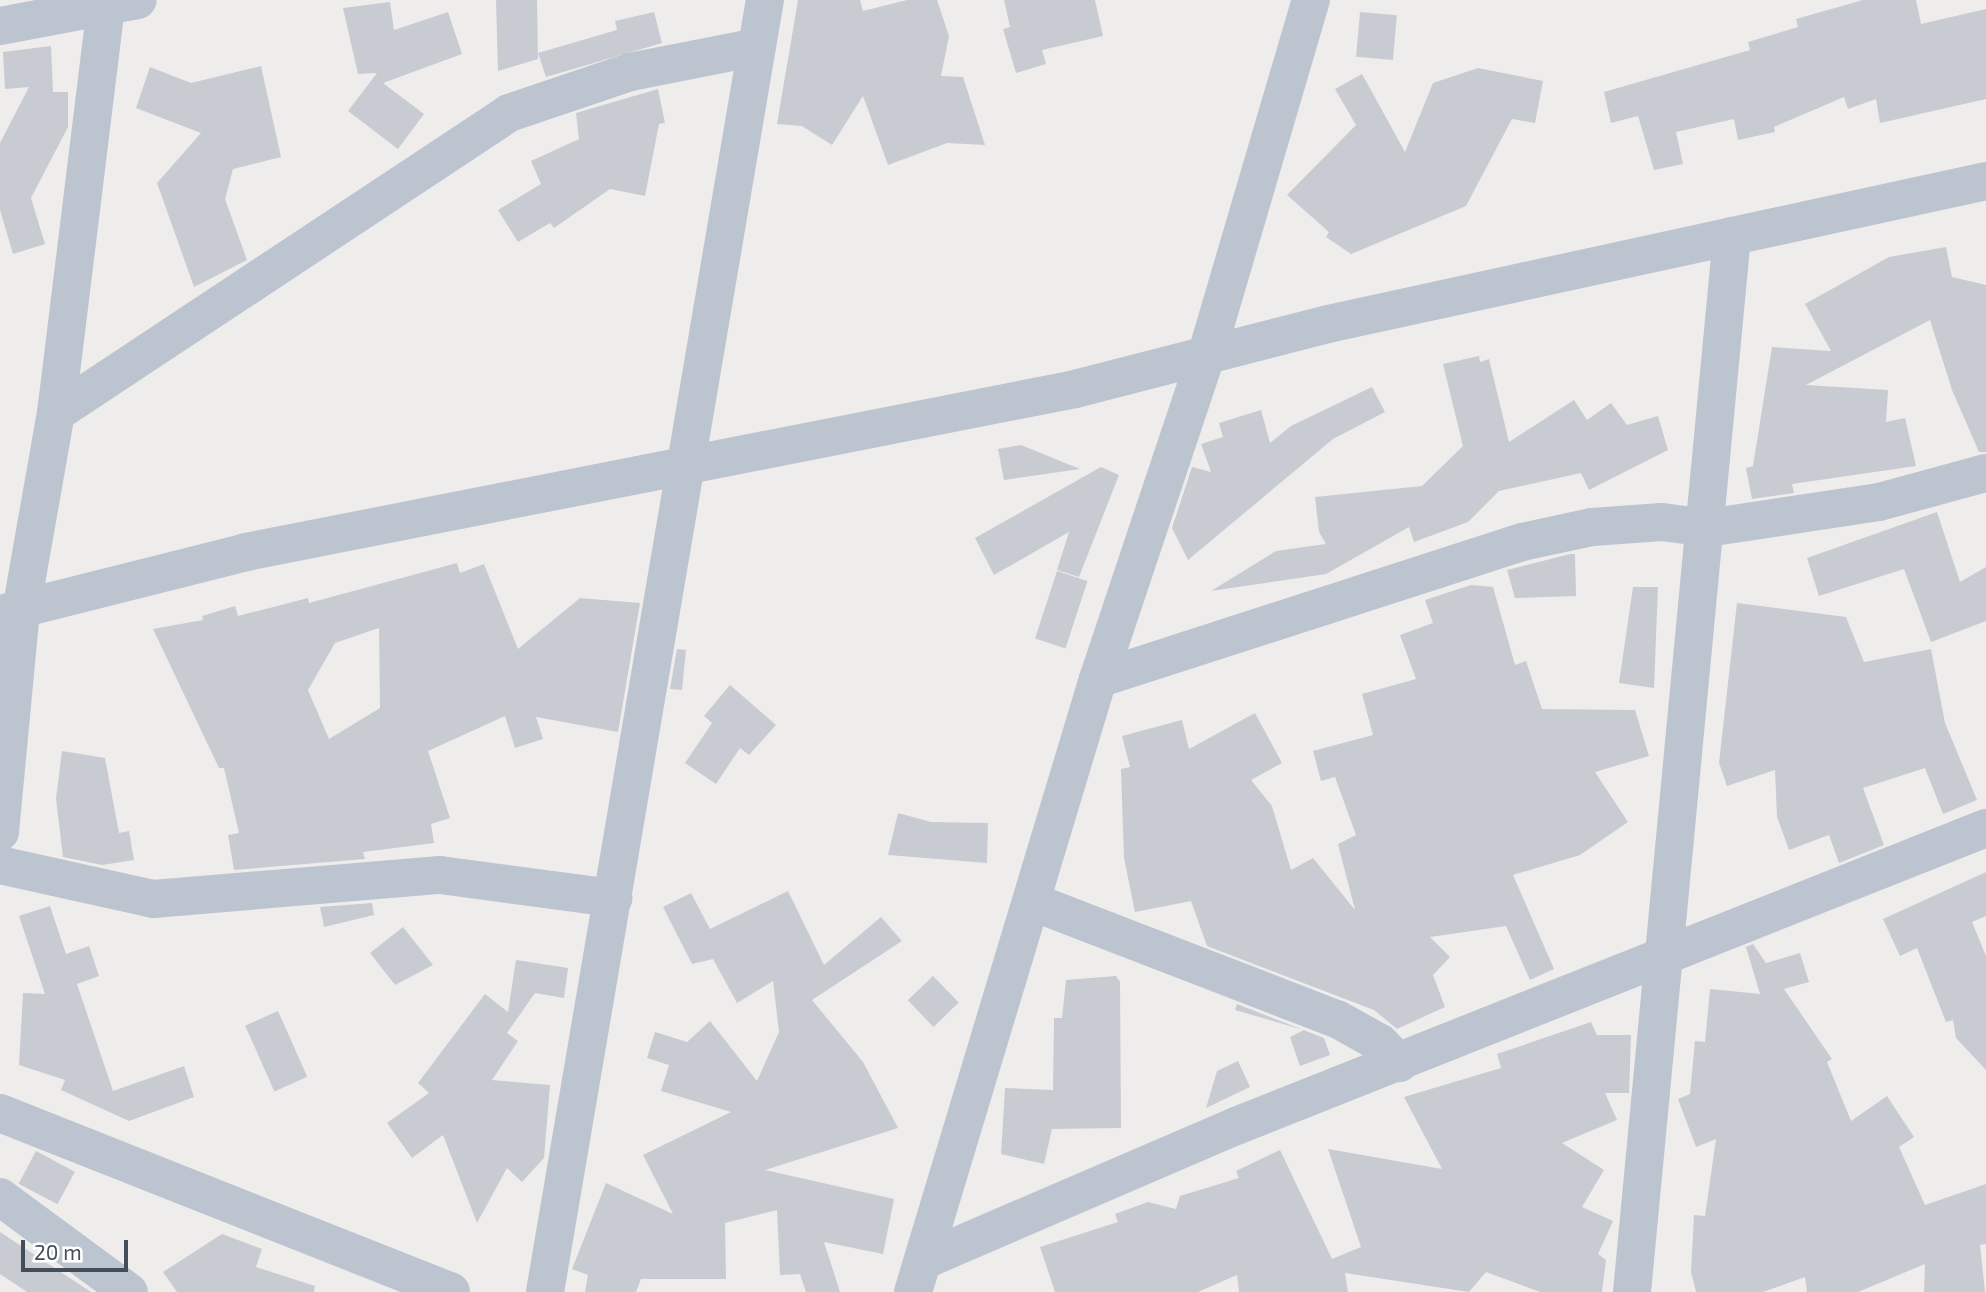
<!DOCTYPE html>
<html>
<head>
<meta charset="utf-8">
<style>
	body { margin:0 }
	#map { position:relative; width:1986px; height:1292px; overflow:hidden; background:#efecec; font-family:"Exo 2",sans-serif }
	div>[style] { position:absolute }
	.building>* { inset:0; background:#c9cbd2; transform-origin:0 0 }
	.street>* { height:38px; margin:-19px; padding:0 19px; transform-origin:19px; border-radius:19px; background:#bcc5cf }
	span { translate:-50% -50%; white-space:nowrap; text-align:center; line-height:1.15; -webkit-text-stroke:5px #fff; paint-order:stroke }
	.scale { position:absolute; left:21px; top:1240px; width:107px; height:32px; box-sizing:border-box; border:4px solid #444e5a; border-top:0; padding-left:9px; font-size:21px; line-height:24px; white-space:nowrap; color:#444e5a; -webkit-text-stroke:5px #fff; paint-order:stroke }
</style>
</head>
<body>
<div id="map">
	<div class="building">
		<div style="clip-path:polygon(496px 0,537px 0,538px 59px,498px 71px)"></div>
		<div style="clip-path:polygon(798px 0,860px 0,863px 11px,907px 0,937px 0,949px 36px,941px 76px,963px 77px,985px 145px,947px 143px,888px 165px,863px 96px,832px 145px,802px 126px,777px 124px)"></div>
		<div style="clip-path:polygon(1004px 0,1095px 0,1103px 36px,1042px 50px,1046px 64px,1016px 73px,1003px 29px,1010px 27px)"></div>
		<div style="clip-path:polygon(1863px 0,1916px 0,1921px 24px,1986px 9px,1986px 99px,1880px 123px,1876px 99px,1848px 109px,1844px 97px,1774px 127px,1775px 132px,1738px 140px,1734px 119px,1676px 132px,1683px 164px,1654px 170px,1638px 116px,1611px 123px,1604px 92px,1750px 50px,1748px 42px,1798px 27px,1796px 19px)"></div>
		<div style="clip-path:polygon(390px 2px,394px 30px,448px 12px,462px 54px,383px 83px,424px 114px,398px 149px,348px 111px,377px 73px,358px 74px,343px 8px)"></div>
		<div style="clip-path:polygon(654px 12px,662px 43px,546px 77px,538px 53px,617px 30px,615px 21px)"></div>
		<div style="left:1360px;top:12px;width:37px;height:45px;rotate:5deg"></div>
		<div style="clip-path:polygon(51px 46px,53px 92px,68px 92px,68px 127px,31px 198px,45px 244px,13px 254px,0 210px,0 143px,29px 87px,5px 89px,3px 52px)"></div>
		<div style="clip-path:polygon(261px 66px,281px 157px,233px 169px,225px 199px,247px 260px,194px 287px,157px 183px,201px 133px,136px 108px,150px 67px,191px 83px)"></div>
		<div style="clip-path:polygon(1478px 68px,1543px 81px,1535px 123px,1512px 119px,1466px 206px,1351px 254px,1326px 237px,1329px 232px,1287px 195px,1356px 125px,1335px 89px,1362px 74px,1405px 152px,1433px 83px)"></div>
		<div style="clip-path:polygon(658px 89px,665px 123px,659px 124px,645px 196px,610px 189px,554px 228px,550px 223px,518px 242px,498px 210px,541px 184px,531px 161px,579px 139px,576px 113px)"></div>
		<div style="clip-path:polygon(1946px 247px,1952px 277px,1986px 285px,1986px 452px,1979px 452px,1952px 390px,1930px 320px,1806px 385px,1888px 390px,1886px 422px,1905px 418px,1916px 466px,1792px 484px,1794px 493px,1752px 499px,1746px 468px,1753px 466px,1772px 347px,1831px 351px,1805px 304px,1889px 257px)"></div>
		<div style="clip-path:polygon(1479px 356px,1480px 362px,1489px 359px,1509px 442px,1574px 400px,1587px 420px,1611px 403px,1627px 425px,1658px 416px,1668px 450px,1589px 490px,1581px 473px,1499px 491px,1468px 522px,1414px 542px,1409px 527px,1326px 574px,1211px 591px,1276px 551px,1326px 544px,1319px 532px,1315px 497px,1422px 486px,1463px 446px,1443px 364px)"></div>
		<div style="clip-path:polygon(1372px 387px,1385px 412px,1333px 439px,1188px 560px,1172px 528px,1192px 467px,1211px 472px,1201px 444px,1223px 437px,1219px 423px,1261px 410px,1270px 443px,1291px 426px)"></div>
		<div style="clip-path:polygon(1021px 445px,1080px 469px,1004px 480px,998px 449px)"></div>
		<div style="clip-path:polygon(1101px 467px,1119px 475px,1079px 577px,1057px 570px,1069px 532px,994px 575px,975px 538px)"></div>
		<div style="clip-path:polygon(1937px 512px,1960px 582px,1986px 567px,1986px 621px,1931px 642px,1904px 569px,1819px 596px,1807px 558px)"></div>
		<div style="clip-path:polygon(1570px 554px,1575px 554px,1576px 596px,1515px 598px,1507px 570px)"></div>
		<div style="clip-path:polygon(evenodd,457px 563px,460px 573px,484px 564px,518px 649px,580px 598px,640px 603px,618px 732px,536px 717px,543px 739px,515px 748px,505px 716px,428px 751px,450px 818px,431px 824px,434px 843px,363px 852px,365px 859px,234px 870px,228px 835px,239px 833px,224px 768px,219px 768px,153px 629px,203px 620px,202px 616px,235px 606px,238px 616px,308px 598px,309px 603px,457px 563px,379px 628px,380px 708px,329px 739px,308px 690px,335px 643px,379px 628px)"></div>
		<div style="left:1057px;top:571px;width:32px;height:71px;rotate:18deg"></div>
		<div style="clip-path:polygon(1471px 585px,1493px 587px,1515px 665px,1526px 661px,1542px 709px,1635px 710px,1649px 756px,1595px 772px,1628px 822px,1580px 855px,1513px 875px,1554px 969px,1530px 980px,1506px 926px,1430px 937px,1450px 957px,1433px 975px,1445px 1007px,1397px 1029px,1374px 1010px,1207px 946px,1191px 901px,1135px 912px,1124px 858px,1121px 769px,1130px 767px,1122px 736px,1182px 720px,1189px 749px,1255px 713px,1282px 763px,1251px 780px,1272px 806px,1291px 870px,1313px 858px,1355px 910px,1338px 844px,1356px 835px,1335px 777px,1321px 781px,1313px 751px,1373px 735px,1362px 694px,1416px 679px,1400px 635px,1433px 623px,1425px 600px)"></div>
		<div style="clip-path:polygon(1633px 587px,1658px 587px,1654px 688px,1619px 683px)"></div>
		<div style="clip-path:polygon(1737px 603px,1846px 617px,1864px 662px,1931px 649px,1945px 723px,1977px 800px,1943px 814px,1925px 768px,1863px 788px,1884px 845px,1839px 863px,1829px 835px,1789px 850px,1777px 817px,1775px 770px,1727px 786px,1719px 763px)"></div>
		<div style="clip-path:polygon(677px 649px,686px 650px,682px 690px,670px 689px)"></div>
		<div style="clip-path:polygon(730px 685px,776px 725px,749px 755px,740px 748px,716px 784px,685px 763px,712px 723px,704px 716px)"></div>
		<div style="clip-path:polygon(62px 751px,105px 758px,119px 833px,129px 831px,134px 860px,102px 865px,63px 857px,56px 799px)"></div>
		<div style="clip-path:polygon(898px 813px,931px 822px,988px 823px,987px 863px,888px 855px)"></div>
		<div style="clip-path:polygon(1986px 872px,1986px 916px,1972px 922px,1986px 956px,1986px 1070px,1956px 1038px,1953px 1020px,1946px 1022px,1917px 948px,1900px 956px,1883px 919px)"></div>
		<div style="clip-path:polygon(788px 891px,824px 965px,881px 917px,902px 941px,812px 1000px,863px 1062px,898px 1128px,765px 1170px,894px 1199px,883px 1254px,824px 1242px,840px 1292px,806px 1292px,800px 1274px,780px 1275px,777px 1210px,725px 1223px,726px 1279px,641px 1279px,636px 1292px,585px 1292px,588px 1275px,572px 1269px,606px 1183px,673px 1214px,643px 1155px,731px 1112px,661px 1091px,669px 1065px,647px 1058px,655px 1032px,687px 1042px,710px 1021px,757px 1081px,779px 1032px,773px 981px,737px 1003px,713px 959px,692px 964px,663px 907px,691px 893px,710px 929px)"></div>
		<div style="clip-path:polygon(372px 903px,374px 915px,324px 927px,320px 907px)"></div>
		<div style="clip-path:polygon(50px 906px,66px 954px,89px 946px,99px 976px,77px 984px,113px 1091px,184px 1066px,194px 1097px,129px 1121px,61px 1090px,65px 1080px,19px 1065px,23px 993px,45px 994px,19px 916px)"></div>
		<div style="clip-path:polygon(403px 927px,433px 965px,395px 985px,370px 953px)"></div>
		<div style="clip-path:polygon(1753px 944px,1766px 963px,1800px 953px,1809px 982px,1784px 989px,1832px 1059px,1827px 1062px,1851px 1121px,1887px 1096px,1914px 1137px,1899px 1147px,1925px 1205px,1986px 1184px,1986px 1244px,1980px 1245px,1985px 1292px,1924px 1292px,1925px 1264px,1858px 1292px,1807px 1292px,1805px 1277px,1763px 1292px,1696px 1292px,1691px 1272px,1694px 1215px,1705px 1216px,1716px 1139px,1696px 1147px,1678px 1099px,1690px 1094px,1695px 1041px,1705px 1042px,1710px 989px,1760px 994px,1746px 947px)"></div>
		<div style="clip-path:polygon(516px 960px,568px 968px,564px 998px,535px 993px,507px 1033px,518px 1041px,492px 1080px,550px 1085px,544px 1158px,522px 1182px,507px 1168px,477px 1223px,443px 1135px,412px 1158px,387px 1123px,429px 1093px,418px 1083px,485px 994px,508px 1012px)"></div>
		<div style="left:933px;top:976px;width:37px;height:35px;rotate:46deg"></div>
		<div style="clip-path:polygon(1116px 976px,1120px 982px,1121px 1128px,1052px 1129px,1044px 1164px,1001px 1154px,1005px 1088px,1053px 1090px,1054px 1018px,1062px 1018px,1066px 980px)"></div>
		<div style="clip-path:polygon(1237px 1004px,1324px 1038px,1330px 1055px,1300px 1066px,1290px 1037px,1304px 1030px,1235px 1010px)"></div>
		<div style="left:278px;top:1011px;width:72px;height:36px;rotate:66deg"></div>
		<div style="clip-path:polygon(1591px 1022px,1597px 1035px,1631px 1035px,1629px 1093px,1605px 1093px,1617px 1120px,1562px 1143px,1604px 1170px,1582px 1207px,1613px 1221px,1598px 1254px,1606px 1260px,1602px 1292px,1540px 1292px,1486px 1272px,1469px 1292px,1345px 1273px,1348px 1292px,1239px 1292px,1237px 1275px,1198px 1292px,1055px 1292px,1040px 1247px,1118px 1222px,1115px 1214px,1148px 1202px,1176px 1209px,1180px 1196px,1239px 1178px,1236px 1171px,1280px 1150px,1332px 1259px,1361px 1247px,1328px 1149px,1442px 1169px,1404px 1097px,1501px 1068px,1497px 1054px)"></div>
		<div style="clip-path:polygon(1238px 1061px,1250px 1087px,1206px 1108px,1217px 1071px)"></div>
		<div style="left:36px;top:1151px;width:44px;height:37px;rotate:28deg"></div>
		<div style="clip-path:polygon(0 1232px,91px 1292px,27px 1292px,0 1274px)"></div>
		<div style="clip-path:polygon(222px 1234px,262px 1249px,256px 1267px,315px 1286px,314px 1292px,177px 1292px,163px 1272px)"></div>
	</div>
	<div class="street">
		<div style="left:0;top:26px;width:140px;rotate:-10.7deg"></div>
		<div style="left:56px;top:413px;width:543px;rotate:-33.51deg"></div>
		<div style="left:509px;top:113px;width:128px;rotate:-18.7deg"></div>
		<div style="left:630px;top:72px;width:129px;rotate:-11.1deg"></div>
		<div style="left:0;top:614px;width:254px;rotate:-14.1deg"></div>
		<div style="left:246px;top:552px;width:845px;rotate:-11.12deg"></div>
		<div style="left:1075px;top:389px;width:261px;rotate:-14.4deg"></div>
		<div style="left:1328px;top:324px;width:673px;rotate:-12.26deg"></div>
		<div style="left:1098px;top:679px;width:446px;rotate:-17.9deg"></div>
		<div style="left:1522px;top:542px;width:72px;rotate:-12.1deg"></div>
		<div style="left:1592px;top:527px;width:70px;rotate:-4.1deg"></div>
		<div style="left:1662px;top:522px;width:45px;rotate:7.6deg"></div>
		<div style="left:1707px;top:528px;width:174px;rotate:-8.6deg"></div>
		<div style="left:1879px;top:502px;width:111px;rotate:-15.2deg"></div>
		<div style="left:0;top:832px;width:222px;rotate:-84.6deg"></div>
		<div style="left:21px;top:611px;width:201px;rotate:-80deg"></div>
		<div style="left:56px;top:413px;width:416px;rotate:-83deg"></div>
		<div style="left:0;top:865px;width:157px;rotate:12.5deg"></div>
		<div style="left:153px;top:899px;width:288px;rotate:-4.8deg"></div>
		<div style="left:440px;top:875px;width:175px;rotate:7.6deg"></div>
		<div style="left:1033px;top:902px;width:326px;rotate:21.1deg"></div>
		<div style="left:1337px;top:1019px;width:49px;rotate:29.2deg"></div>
		<div style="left:1380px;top:1043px;width:28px;rotate:46deg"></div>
		<div style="left:0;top:1113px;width:485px;rotate:21.6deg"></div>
		<div style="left:0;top:1197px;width:160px;rotate:36.4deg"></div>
		<div style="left:927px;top:1259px;width:336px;rotate:-23.3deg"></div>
		<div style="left:1236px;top:1126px;width:807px;rotate:-21.67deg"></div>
		<div style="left:545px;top:1292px;width:1311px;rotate:-80.34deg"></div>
		<div style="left:913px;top:1292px;width:640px;rotate:-73.21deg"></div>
		<div style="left:1098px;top:679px;width:344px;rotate:-71.5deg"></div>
		<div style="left:1207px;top:353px;width:368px;rotate:-73.6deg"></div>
		<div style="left:1632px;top:1292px;width:1061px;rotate:-84.59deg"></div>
	</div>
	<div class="scale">20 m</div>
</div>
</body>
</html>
